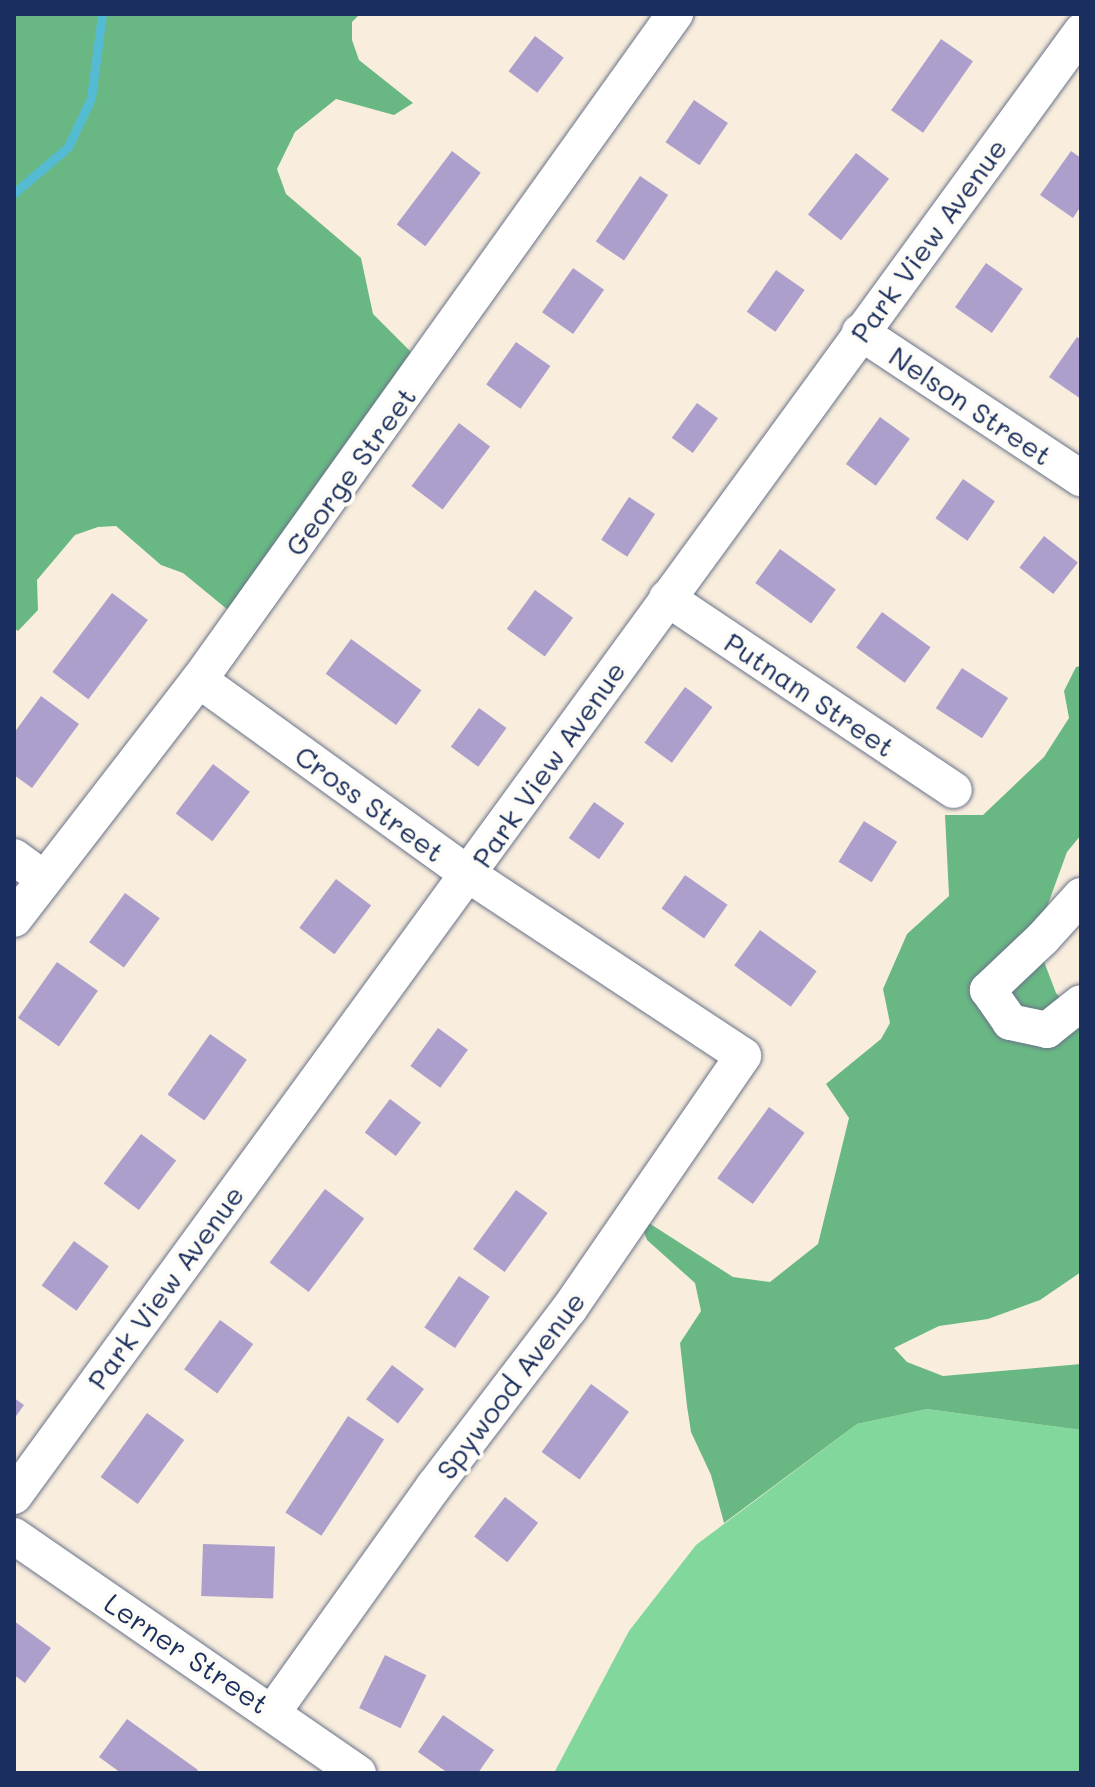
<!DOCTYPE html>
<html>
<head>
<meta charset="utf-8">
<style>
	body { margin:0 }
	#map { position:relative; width:1095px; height:1787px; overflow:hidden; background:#f9eedd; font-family:Mali,sans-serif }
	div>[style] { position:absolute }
	.green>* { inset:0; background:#82d89c }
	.forest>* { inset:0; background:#69b884 }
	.stream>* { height:9px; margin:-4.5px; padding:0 4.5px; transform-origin:4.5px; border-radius:4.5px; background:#55bbd3 }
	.building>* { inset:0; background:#ad9fcc; transform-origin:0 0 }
	.roads { filter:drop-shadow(0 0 2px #69728a) drop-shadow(0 0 2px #69728a) }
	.street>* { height:36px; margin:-18px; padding:0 18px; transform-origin:18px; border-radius:18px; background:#fff }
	span { translate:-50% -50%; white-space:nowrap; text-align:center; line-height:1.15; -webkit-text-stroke:8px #fdfcf7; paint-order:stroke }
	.street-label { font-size:28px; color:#1b2f5e }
	.frame { position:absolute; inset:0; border:16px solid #1b2f5e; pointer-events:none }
</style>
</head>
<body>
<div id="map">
	<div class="green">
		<div style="clip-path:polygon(927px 1409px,1081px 1430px,1081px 1773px,554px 1773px,629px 1631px,696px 1545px,857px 1424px)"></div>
	</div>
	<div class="forest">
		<div style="clip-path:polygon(14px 14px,360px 14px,352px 22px,352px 40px,359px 60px,413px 103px,394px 115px,336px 99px,295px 132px,277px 169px,286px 194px,361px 258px,373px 314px,426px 367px,239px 619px,183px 573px,161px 565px,116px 526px,98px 527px,75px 535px,37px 580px,38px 610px,18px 631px,14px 628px)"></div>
		<div style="clip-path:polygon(1081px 666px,1081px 835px,1067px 852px,1044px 915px,1043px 959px,1056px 993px,1081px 1019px,1081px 1272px,1040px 1300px,988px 1319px,939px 1326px,894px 1348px,907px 1362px,943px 1376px,1081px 1364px,1081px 1430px,927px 1409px,857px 1424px,724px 1523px,711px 1475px,691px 1432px,687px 1406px,680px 1343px,701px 1311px,695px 1283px,647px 1240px,638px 1216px,733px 1277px,770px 1282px,818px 1244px,849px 1118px,826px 1084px,881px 1039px,890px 1023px,883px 989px,907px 934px,949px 896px,945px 815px,983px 815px,1044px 757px,1069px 718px,1064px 691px,1076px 667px)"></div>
	</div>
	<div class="stream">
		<div style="left:14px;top:193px;width:71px;rotate:-40.4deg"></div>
		<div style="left:68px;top:147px;width:54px;rotate:-64.9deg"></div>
		<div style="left:91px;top:98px;width:85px;rotate:-82.5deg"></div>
	</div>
	<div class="building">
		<div style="left:535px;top:36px;width:36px;height:44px;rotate:37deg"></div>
		<div style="left:941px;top:39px;width:39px;height:87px;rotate:35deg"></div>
		<div style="left:694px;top:100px;width:41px;height:51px;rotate:34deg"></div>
		<div style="left:452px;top:151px;width:36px;height:92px;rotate:37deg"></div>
		<div style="clip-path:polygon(1071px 151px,1081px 158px,1081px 206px,1073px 218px,1040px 195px)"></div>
		<div style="left:856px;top:153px;width:42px;height:78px;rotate:38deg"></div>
		<div style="left:640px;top:176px;width:34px;height:79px;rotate:34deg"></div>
		<div style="left:986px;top:263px;width:45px;height:54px;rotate:35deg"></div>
		<div style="left:573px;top:268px;width:38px;height:54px;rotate:35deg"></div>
		<div style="left:776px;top:270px;width:35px;height:51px;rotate:35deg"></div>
		<div style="clip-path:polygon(1077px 337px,1081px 340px,1081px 399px,1049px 377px)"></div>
		<div style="left:516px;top:342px;width:42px;height:52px;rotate:35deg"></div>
		<div style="left:697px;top:403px;width:26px;height:43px;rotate:36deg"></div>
		<div style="left:880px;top:417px;width:37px;height:58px;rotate:36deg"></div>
		<div style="left:459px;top:423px;width:39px;height:79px;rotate:37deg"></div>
		<div style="left:963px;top:479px;width:39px;height:48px;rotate:35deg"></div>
		<div style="left:629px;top:497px;width:31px;height:51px;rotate:33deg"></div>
		<div style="left:1044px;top:536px;width:43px;height:40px;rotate:38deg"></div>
		<div style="left:780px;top:549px;width:69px;height:42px;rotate:36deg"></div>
		<div style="left:535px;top:590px;width:47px;height:48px;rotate:36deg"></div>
		<div style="left:112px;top:593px;width:45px;height:99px;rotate:37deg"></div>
		<div style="left:882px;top:612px;width:60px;height:44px;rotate:36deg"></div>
		<div style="left:351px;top:639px;width:87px;height:43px;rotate:36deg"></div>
		<div style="left:962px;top:668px;width:55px;height:48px;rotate:33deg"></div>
		<div style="left:685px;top:687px;width:34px;height:69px;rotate:36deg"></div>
		<div style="clip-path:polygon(41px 696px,79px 724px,32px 788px,14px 775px,14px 733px)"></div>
		<div style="left:479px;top:708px;width:34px;height:48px;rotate:36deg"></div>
		<div style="left:213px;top:764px;width:46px;height:62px;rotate:37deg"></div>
		<div style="left:594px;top:802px;width:37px;height:44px;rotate:35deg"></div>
		<div style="left:864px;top:821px;width:39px;height:48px;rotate:32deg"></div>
		<div style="left:685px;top:875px;width:52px;height:41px;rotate:35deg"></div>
		<div style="left:336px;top:879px;width:44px;height:61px;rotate:37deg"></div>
		<div style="left:125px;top:893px;width:43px;height:61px;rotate:36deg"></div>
		<div style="left:760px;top:930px;width:70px;height:44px;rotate:36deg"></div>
		<div style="left:57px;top:962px;width:50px;height:68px;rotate:35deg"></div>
		<div style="left:438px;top:1028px;width:37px;height:47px;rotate:36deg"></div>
		<div style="left:210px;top:1034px;width:45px;height:74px;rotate:35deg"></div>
		<div style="left:390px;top:1099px;width:39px;height:42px;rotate:37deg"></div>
		<div style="left:769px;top:1107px;width:44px;height:88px;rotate:36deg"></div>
		<div style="left:141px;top:1134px;width:44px;height:62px;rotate:37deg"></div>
		<div style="left:325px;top:1189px;width:49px;height:92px;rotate:37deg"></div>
		<div style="left:516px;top:1190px;width:39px;height:73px;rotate:36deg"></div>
		<div style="left:74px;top:1241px;width:43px;height:55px;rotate:36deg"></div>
		<div style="left:459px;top:1276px;width:37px;height:62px;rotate:34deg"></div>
		<div style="left:220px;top:1320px;width:41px;height:61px;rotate:36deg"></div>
		<div style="left:392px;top:1365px;width:40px;height:43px;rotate:37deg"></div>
		<div style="left:591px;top:1384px;width:47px;height:84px;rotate:36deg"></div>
		<div style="clip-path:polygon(14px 1398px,24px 1405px,14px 1419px)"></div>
		<div style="left:147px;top:1413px;width:46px;height:79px;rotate:36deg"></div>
		<div style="left:348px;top:1416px;width:43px;height:115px;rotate:33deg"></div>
		<div style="left:505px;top:1497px;width:42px;height:50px;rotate:38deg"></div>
		<div style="left:203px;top:1544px;width:72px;height:52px;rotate:2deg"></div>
		<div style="clip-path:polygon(14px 1621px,51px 1648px,25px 1683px,14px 1675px)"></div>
		<div style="left:385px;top:1655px;width:46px;height:59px;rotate:26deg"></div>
		<div style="clip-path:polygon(443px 1715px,494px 1750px,478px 1773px,448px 1773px,418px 1752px)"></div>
		<div style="clip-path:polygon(127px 1719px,198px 1770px,196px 1773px,121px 1773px,99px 1757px)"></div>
	</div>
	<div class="roads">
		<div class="street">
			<div style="left:860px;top:332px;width:265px;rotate:33.5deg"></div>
			<div style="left:667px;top:598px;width:345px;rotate:33.8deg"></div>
			<div style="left:199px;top:680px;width:333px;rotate:35.8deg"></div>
			<div style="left:469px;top:875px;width:328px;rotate:33.4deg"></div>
			<div style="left:743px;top:1056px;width:307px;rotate:124.5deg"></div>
			<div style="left:569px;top:1309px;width:223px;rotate:127.3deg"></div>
			<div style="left:434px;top:1486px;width:277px;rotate:125.5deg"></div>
			<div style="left:14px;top:857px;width:37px;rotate:36deg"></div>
			<div style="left:1081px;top:896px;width:57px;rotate:132.1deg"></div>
			<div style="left:1043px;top:938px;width:76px;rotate:136.6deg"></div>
			<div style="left:988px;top:990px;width:39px;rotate:55deg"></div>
			<div style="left:1010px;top:1022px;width:38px;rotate:12deg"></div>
			<div style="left:1047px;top:1030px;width:43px;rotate:-38.5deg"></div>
			<div style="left:14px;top:919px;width:302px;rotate:-52.3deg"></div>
			<div style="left:199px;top:680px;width:819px;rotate:-54.45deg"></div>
			<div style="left:14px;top:1496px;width:1812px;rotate:-53.91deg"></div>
			<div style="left:14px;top:1536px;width:418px;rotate:34.6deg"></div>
		</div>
	</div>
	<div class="street-label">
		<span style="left:928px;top:240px;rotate:-54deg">Park View Avenue</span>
		<span style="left:971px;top:405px;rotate:34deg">Nelson Street</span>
		<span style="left:350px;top:471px;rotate:-54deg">George Street</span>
		<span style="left:810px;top:694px;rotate:34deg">Putnam Street</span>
		<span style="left:548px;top:764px;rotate:-55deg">Park View Avenue</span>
		<span style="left:370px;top:803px;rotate:36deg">Cross Street</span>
		<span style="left:165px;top:1287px;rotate:-54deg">Park View Avenue</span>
		<span style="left:510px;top:1385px;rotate:-53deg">Spywood Avenue</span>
		<span style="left:187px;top:1653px;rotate:34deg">Lerner Street</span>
	</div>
	<div class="frame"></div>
</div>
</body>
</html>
